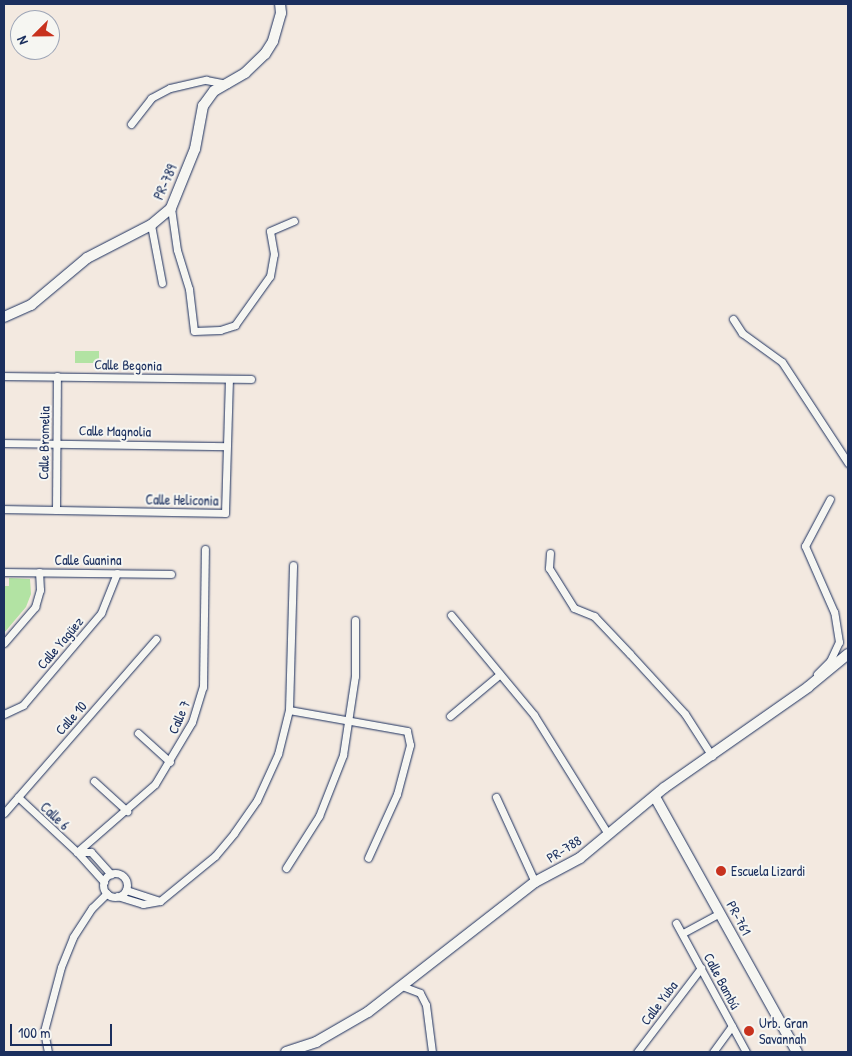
<!DOCTYPE html>
<html>
<head>
<meta charset="utf-8">
<style>
	body { margin:0 }
	#map { position:relative; width:852px; height:1056px; overflow:hidden; background:#f3e9e0; font-family:"Patrick Hand",sans-serif }
	div>[style] { position:absolute }
	.green>* { inset:0; background:#b2e3a3; transform-origin:0 0 }
	.roads { filter:drop-shadow(0 0 1px #1b2f5e) drop-shadow(0 0 1px #1b2f5e) }
	.street>* { height:7px; margin:-3.5px; padding:0 3.5px; transform-origin:3.5px; border-radius:3.5px; background:#f6f6f2 }
	.street>.ring { margin:-3.5px; padding:0; box-sizing:content-box; background:none; border:7px solid #f6f6f2; border-radius:50% }
	.secondary>* { height:10px; margin:-5px; padding:0 5px; transform-origin:5px; border-radius:5px; background:#f6f6f2 }
	.dots>* { width:14px; height:14px; translate:-50% -50%; box-sizing:border-box; border:2px solid #f6f6f2; border-radius:50% }
	span { translate:-50% -50%; white-space:nowrap; text-align:center; line-height:1.15; -webkit-text-stroke:4px #f6f6f2; paint-order:stroke }
	.street-label { font-size:14px; color:#1b2f5e }
	.poi-label { font-size:14px; color:#1b2f5e }
	.left { translate:0 -50%; text-align:left }
	.frame { position:absolute; inset:0; border:5px solid #1b2f5e; pointer-events:none }
	.north { position:absolute; left:10px; top:10px; width:50px; height:50px; box-sizing:border-box; background:#f6f6f2; border:1px solid #9ea6b7; border-radius:50%; rotate:247deg; font-size:14px; font-weight:700; line-height:20px; text-align:center; color:#1b2f5e }
	.north::after { content:''; display:block; margin:auto; width:18px; height:22px; background:#c8321e; clip-path:polygon(50% 0,100% 100%,50% 72%,0 100%) }
	.scale { position:absolute; left:10px; top:1024px; width:102px; height:22px; box-sizing:border-box; border:2px solid #1b2f5e; border-top:0; padding-left:6px; font-size:15px; line-height:18px; white-space:nowrap; color:#1b2f5e; -webkit-text-stroke:4px #f6f6f2; paint-order:stroke }
</style>
</head>
<body>
<div id="map">
	<div class="green">
		<div style="left:75px;top:351px;width:24px;height:12px"></div>
		<div style="clip-path:polygon(9px 578px,30px 579px,31px 594px,26px 607px,4px 633px,4px 586px,9px 586px)"></div>
	</div>
	<div class="roads">
		<div class="street">
			<div style="left:131px;top:124px;width:33px;rotate:-52deg"></div>
			<div style="left:151px;top:98px;width:21px;rotate:-28deg"></div>
			<div style="left:170px;top:88px;width:37px;rotate:-13deg"></div>
			<div style="left:206px;top:80px;width:21px;rotate:11deg"></div>
			<div style="left:171px;top:208px;width:42px;rotate:81.9deg"></div>
			<div style="left:177px;top:250px;width:41px;rotate:72.9deg"></div>
			<div style="left:189px;top:289px;width:42px;rotate:83.2deg"></div>
			<div style="left:194px;top:331px;width:26px;rotate:-2deg"></div>
			<div style="left:220px;top:330px;width:16px;rotate:-18deg"></div>
			<div style="left:235px;top:325px;width:60px;rotate:-54.5deg"></div>
			<div style="left:270px;top:276px;width:22px;rotate:-80deg"></div>
			<div style="left:274px;top:254px;width:23px;rotate:-100deg"></div>
			<div style="left:270px;top:231px;width:26px;rotate:-23deg"></div>
			<div style="left:151px;top:225px;width:59px;rotate:79.3deg"></div>
			<div style="left:733px;top:319px;width:17px;rotate:57deg"></div>
			<div style="left:742px;top:333px;width:49px;rotate:35.9deg"></div>
			<div style="left:782px;top:362px;width:121px;rotate:56.8deg"></div>
			<div style="left:4px;top:376px;width:247px;rotate:0.7deg"></div>
			<div style="left:4px;top:443px;width:222px;rotate:0.8deg"></div>
			<div style="left:4px;top:509px;width:221px;rotate:1deg"></div>
			<div style="left:225px;top:513px;width:134px;rotate:-88.3deg"></div>
			<div style="left:56px;top:510px;width:134px;rotate:-89.6deg"></div>
			<div style="left:550px;top:553px;width:15px;rotate:94deg"></div>
			<div style="left:549px;top:568px;width:47px;rotate:58deg"></div>
			<div style="left:574px;top:608px;width:22px;rotate:22deg"></div>
			<div style="left:594px;top:616px;width:52px;rotate:46.5deg"></div>
			<div style="left:630px;top:654px;width:81px;rotate:47.5deg"></div>
			<div style="left:685px;top:714px;width:50px;rotate:57.3deg"></div>
			<div style="left:4px;top:572px;width:167px;rotate:0.7deg"></div>
			<div style="left:451px;top:615px;width:130px;rotate:50.3deg"></div>
			<div style="left:534px;top:715px;width:140px;rotate:58.1deg"></div>
			<div style="left:4px;top:643px;width:48px;rotate:-49.3deg"></div>
			<div style="left:35px;top:607px;width:18px;rotate:-74deg"></div>
			<div style="left:40px;top:590px;width:18px;rotate:-93deg"></div>
			<div style="left:817px;top:674px;width:18px;rotate:-45deg"></div>
			<div style="left:830px;top:661px;width:21px;rotate:-65deg"></div>
			<div style="left:839px;top:642px;width:30px;rotate:-99deg"></div>
			<div style="left:834px;top:612px;width:72px;rotate:-113.7deg"></div>
			<div style="left:805px;top:546px;width:53px;rotate:-62deg"></div>
			<div style="left:289px;top:710px;width:120px;rotate:10.1deg"></div>
			<div style="left:407px;top:731px;width:14px;rotate:78deg"></div>
			<div style="left:410px;top:745px;width:51px;rotate:104.9deg"></div>
			<div style="left:397px;top:794px;width:70px;rotate:114.4deg"></div>
			<div style="left:4px;top:714px;width:21px;rotate:-25deg"></div>
			<div style="left:23px;top:705px;width:121px;rotate:-49.7deg"></div>
			<div style="left:101px;top:613px;width:43px;rotate:-68.2deg"></div>
			<div style="left:450px;top:716px;width:65px;rotate:-40deg"></div>
			<div style="left:138px;top:733px;width:43px;rotate:42.2deg"></div>
			<div style="left:94px;top:781px;width:45px;rotate:42.3deg"></div>
			<div style="left:18px;top:797px;width:81px;rotate:43deg"></div>
			<div style="left:77px;top:852px;width:103px;rotate:-41.1deg"></div>
			<div style="left:155px;top:784px;width:72px;rotate:-59.2deg"></div>
			<div style="left:192px;top:722px;width:37px;rotate:-73deg"></div>
			<div style="left:203px;top:687px;width:138px;rotate:-89.2deg"></div>
			<div style="left:496px;top:797px;width:94px;rotate:65.4deg"></div>
			<div style="left:4px;top:813px;width:231px;rotate:-48.9deg"></div>
			<div style="left:286px;top:868px;width:62px;rotate:-57.6deg"></div>
			<div style="left:319px;top:816px;width:66px;rotate:-68.5deg"></div>
			<div style="left:343px;top:755px;width:80px;rotate:-81.4deg"></div>
			<div style="left:355px;top:676px;width:56px;rotate:-90deg"></div>
			<div class="ring" style="left:103px;top:873px;width:17px;height:17px"></div>
			<div style="left:104px;top:882px;width:40px;rotate:-132deg"></div>
			<div style="left:77px;top:852px;width:14px"></div>
			<div style="left:91px;top:852px;width:30px;rotate:48deg"></div>
			<div style="left:117px;top:896px;width:27px;rotate:17deg"></div>
			<div style="left:143px;top:904px;width:17px;rotate:-10deg"></div>
			<div style="left:160px;top:901px;width:36px;rotate:-162deg"></div>
			<div style="left:160px;top:901px;width:71px;rotate:-39.3deg"></div>
			<div style="left:215px;top:856px;width:30px;rotate:-50deg"></div>
			<div style="left:234px;top:833px;width:40px;rotate:-55.1deg"></div>
			<div style="left:257px;top:800px;width:51px;rotate:-65.5deg"></div>
			<div style="left:278px;top:754px;width:45px;rotate:-76deg"></div>
			<div style="left:289px;top:710px;width:145px;rotate:-88.4deg"></div>
			<div style="left:676px;top:923px;width:147px;rotate:61.5deg"></div>
			<div style="left:683px;top:933px;width:42px;rotate:-28.4deg"></div>
			<div style="left:402px;top:986px;width:19px;rotate:21deg"></div>
			<div style="left:420px;top:993px;width:13px;rotate:63deg"></div>
			<div style="left:426px;top:1005px;width:47px;rotate:82.7deg"></div>
			<div style="left:48px;top:1052px;width:21px;rotate:-101deg"></div>
			<div style="left:44px;top:1031px;width:66px;rotate:-75.1deg"></div>
			<div style="left:61px;top:967px;width:32px;rotate:-68deg"></div>
			<div style="left:73px;top:937px;width:35px;rotate:-57deg"></div>
			<div style="left:92px;top:908px;width:21px;rotate:-45deg"></div>
			<div style="left:637px;top:1052px;width:106px;rotate:-52.7deg"></div>
			<div style="left:713px;top:1052px;width:32px;rotate:-54deg"></div>
		</div>
		<div class="secondary">
			<div style="left:4px;top:317px;width:30px;rotate:-24deg"></div>
			<div style="left:31px;top:305px;width:73px;rotate:-40deg"></div>
			<div style="left:87px;top:258px;width:72px;rotate:-27.3deg"></div>
			<div style="left:151px;top:225px;width:26px;rotate:-40deg"></div>
			<div style="left:171px;top:208px;width:64px;rotate:-67.9deg"></div>
			<div style="left:195px;top:149px;width:44px;rotate:-79.5deg"></div>
			<div style="left:203px;top:106px;width:19px;rotate:-54deg"></div>
			<div style="left:214px;top:91px;width:36px;rotate:-30deg"></div>
			<div style="left:245px;top:73px;width:28px;rotate:-44deg"></div>
			<div style="left:265px;top:54px;width:15px;rotate:-58deg"></div>
			<div style="left:273px;top:41px;width:29px;rotate:-74deg"></div>
			<div style="left:281px;top:13px;width:9px;rotate:-96deg"></div>
			<div style="left:655px;top:797px;width:292px;rotate:60.9deg"></div>
			<div style="left:286px;top:1052px;width:32px;rotate:-18deg"></div>
			<div style="left:316px;top:1042px;width:60px;rotate:-30deg"></div>
			<div style="left:368px;top:1012px;width:212px;rotate:-37.9deg"></div>
			<div style="left:535px;top:882px;width:51px;rotate:-28.1deg"></div>
			<div style="left:580px;top:858px;width:109px;rotate:-39.8deg"></div>
			<div style="left:664px;top:788px;width:176px;rotate:-35deg"></div>
			<div style="left:808px;top:687px;width:52px;rotate:-39.5deg"></div>
		</div>
	</div>
	<div class="dots">
		<div style="left:721px;top:871px;background:#c8321e"></div>
		<div style="left:749px;top:1031px;background:#c8321e"></div>
	</div>
	<div class="street-label">
		<span style="left:165px;top:182px;rotate:-66deg">PR-789</span>
		<span style="left:128px;top:365px;rotate:1deg">Calle Begonia</span>
		<span style="left:115px;top:431px;rotate:1deg">Calle Magnolia</span>
		<span style="left:44px;top:443px;rotate:-89deg">Calle Bromelia</span>
		<span style="left:182px;top:500px;rotate:1deg">Calle Heliconia</span>
		<span style="left:88px;top:560px">Calle Guanina</span>
		<span style="left:60px;top:643px;rotate:-50deg">Calle Yagüez</span>
		<span style="left:179px;top:717px;rotate:-67deg">Calle 7</span>
		<span style="left:71px;top:718px;rotate:-49deg">Calle 10</span>
		<span style="left:55px;top:816px;rotate:43deg">Calle 6</span>
		<span style="left:564px;top:849px;rotate:-32deg">PR-788</span>
		<span style="left:739px;top:918px;rotate:62deg">PR-761</span>
		<span style="left:722px;top:981px;rotate:62deg">Calle Bambú</span>
		<span style="left:659px;top:1003px;rotate:-53deg">Calle Yuba</span>
	</div>
	<div class="poi-label">
		<span class="left" style="left:731px;top:871px">Escuela Lizardi</span>
		<span class="left" style="left:759px;top:1031px">Urb. Gran<br>Savannah</span>
	</div>
	<div class="frame"></div>
	<div class="north">N</div>
	<div class="scale">100 m</div>
</div>
</body>
</html>
